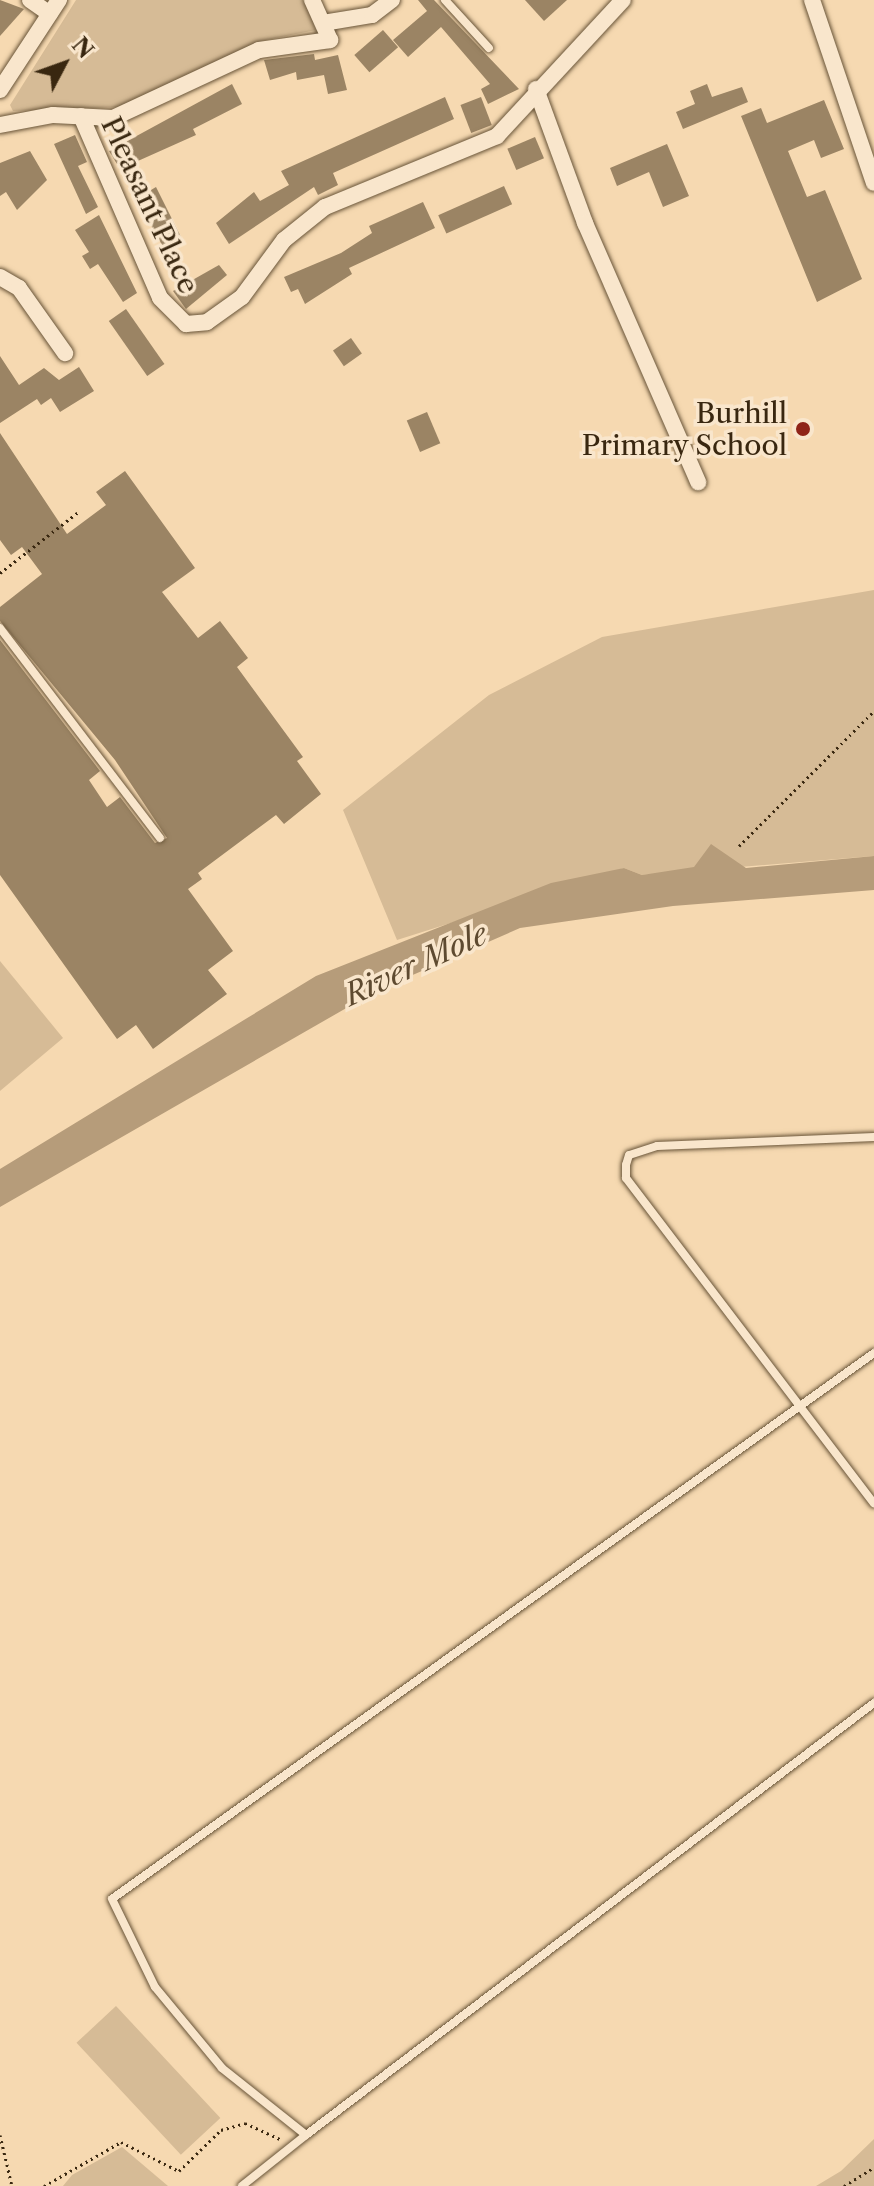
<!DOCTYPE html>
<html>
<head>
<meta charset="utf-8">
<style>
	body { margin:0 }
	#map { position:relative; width:874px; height:2186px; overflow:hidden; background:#f6d9b1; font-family:"Libre Caslon Text",serif }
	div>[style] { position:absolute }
	.green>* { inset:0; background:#d6bb96; transform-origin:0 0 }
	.water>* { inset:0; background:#b69c7a }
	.building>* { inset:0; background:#9b8464; transform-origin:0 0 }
	.path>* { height:3px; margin-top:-1.5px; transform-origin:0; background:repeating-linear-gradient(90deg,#392710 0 2px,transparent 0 6px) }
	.roads { filter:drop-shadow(0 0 2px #685438) drop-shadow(0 0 2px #685438) }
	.lane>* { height:8px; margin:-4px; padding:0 4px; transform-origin:4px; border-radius:4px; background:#f9e6cc }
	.street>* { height:16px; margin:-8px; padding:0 8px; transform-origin:8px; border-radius:8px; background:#f9e6cc }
	.dots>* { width:22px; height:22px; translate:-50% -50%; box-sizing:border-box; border:4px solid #f9e6cc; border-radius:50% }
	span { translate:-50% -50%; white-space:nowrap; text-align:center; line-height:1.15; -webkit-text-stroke:7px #f9e6cc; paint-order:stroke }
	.street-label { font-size:28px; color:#392710 }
	.poi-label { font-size:28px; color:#392710 }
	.right { translate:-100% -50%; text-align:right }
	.water-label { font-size:30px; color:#5e4a30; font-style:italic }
	.north { position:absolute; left:24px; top:24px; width:80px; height:80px; -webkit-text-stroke:6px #f9e6cc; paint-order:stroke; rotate:49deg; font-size:22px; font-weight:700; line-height:32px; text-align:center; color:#392710 }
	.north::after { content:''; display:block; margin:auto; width:28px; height:36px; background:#392710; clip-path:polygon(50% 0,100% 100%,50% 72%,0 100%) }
</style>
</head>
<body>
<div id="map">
	<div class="green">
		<div style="clip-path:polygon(76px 0,305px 0,316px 30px,261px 41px,122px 107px,13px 111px,10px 105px)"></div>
		<div style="clip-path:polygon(874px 590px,874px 856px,642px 875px,624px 868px,397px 940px,343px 810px,489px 695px,602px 637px)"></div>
		<div style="clip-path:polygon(0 961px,63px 1038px,0 1091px)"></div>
		<div style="left:116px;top:2006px;width:153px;height:54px;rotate:47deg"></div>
		<div style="clip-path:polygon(874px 2139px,874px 2186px,816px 2186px,841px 2171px)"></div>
		<div style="clip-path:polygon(122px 2147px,168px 2186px,63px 2186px,72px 2175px)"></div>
	</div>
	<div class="water">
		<div style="clip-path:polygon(711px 844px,746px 868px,874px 856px,874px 890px,673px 906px,520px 928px,376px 991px,0 1207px,0 1169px,316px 976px,551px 883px,624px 868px,642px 875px,694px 867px)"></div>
	</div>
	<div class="building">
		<div style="clip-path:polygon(0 0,24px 9px,0 36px)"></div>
		<div style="clip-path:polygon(418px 0,434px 0,519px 89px,488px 104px,481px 89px,490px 84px,441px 27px,408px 57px,393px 40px,427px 11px)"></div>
		<div style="clip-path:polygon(525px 0,567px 0,544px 21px)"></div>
		<div style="left:383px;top:30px;width:23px;height:38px;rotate:49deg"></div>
		<div style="clip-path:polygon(314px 54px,315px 60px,338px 55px,347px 90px,328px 94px,324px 75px,297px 80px,296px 72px,270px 80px,264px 60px)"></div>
		<div style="clip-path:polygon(232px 84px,242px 104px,193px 129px,196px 135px,120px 169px,109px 151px)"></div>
		<div style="clip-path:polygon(707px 84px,712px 97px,742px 87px,748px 102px,683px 129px,676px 112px,695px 104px,690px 91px)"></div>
		<div style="clip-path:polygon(445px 97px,454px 119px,333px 173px,338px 185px,318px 195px,314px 187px,229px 244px,216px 223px,254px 192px,260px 201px,289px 185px,281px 171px)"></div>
		<div style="left:481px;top:97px;width:30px;height:22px;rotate:69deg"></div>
		<div style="clip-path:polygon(824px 100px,844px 149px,821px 158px,814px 140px,788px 151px,807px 197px,825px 190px,862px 279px,817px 302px,741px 116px,761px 108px,767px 123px)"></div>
		<div style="clip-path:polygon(75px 135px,87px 162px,78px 166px,98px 207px,86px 214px,54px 144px)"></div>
		<div style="left:535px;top:137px;width:23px;height:30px;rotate:67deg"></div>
		<div style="clip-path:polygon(667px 144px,689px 196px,663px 207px,649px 172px,617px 186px,610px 168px)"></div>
		<div style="clip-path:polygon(30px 151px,47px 180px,17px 210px,6px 192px,0 196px,0 163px)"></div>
		<div style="left:504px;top:186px;width:20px;height:72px;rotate:66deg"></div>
		<div style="clip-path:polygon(156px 187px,184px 243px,166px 252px,136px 199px)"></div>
		<div style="clip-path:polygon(423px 202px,435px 228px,349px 268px,352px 274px,305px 304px,298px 289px,291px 292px,284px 277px,341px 253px,372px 233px,369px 226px)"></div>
		<div style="clip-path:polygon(99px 215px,137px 293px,123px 302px,98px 264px,90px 269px,82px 256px,89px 252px,75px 230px)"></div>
		<div style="clip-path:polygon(219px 265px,227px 275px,186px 309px,173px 291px)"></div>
		<div style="left:126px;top:309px;width:67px;height:21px;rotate:55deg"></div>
		<div style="left:351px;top:338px;width:19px;height:22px;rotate:55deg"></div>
		<div style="clip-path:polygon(0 356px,19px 385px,44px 368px,59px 380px,79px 367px,94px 391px,60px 412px,51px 398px,41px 405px,37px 399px,0 423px)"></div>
		<div style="left:427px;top:412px;width:34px;height:22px;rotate:67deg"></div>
		<div style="clip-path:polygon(0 433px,67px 534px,106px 505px,96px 492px,125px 471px,195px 568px,162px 592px,198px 638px,220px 621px,248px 658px,237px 667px,303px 757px,297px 761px,321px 794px,284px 824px,276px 815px,198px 873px,202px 879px,188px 889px,233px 951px,208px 970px,227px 994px,153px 1049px,136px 1025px,117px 1039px,0 875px,0 640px,100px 771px,89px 780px,107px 807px,120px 797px,155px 843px,167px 838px,115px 760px,0 621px,0 607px,42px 574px,22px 547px,11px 555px,0 540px)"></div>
	</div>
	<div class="path">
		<div style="left:0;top:573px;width:98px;rotate:-37.9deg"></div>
		<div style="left:739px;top:846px;width:191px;rotate:-45deg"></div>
		<div style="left:0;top:2135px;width:52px;rotate:76.8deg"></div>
		<div style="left:44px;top:2186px;width:89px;rotate:-29.7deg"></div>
		<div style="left:121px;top:2142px;width:65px;rotate:26.6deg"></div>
		<div style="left:179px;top:2171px;width:59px;rotate:-44.3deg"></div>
		<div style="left:221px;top:2130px;width:25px;rotate:-16deg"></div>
		<div style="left:245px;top:2123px;width:41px;rotate:24.7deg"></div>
		<div style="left:844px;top:2186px;width:36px;rotate:-32deg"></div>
	</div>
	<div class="roads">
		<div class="lane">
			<div style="left:445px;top:0;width:65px;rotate:47.5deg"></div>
			<div style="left:0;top:628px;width:264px;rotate:52.7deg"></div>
			<div style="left:874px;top:1137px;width:217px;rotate:177.6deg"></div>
			<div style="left:657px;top:1146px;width:29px;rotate:162deg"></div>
			<div style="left:629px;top:1155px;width:10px;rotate:107deg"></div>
			<div style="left:626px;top:1165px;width:13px;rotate:90deg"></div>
			<div style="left:626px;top:1178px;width:409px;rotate:52.7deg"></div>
			<div style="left:874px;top:1353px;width:937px;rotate:144.38deg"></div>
			<div style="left:112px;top:1899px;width:98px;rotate:64deg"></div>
			<div style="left:155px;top:1987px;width:105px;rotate:50.4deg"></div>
			<div style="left:222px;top:2068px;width:107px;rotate:38.6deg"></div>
			<div style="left:306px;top:2135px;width:714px;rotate:-37.26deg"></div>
			<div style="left:242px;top:2186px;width:82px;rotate:-38.6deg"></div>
		</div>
		<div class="street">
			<div style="left:30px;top:0;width:24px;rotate:35deg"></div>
			<div style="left:812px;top:0;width:193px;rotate:71.3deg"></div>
			<div style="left:323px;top:23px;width:50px;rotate:-9.3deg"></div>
			<div style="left:372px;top:15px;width:25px;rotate:-37deg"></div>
			<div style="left:536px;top:89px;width:143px;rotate:69.9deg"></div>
			<div style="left:585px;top:223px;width:283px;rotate:66.4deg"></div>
			<div style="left:0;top:90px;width:108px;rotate:-56.8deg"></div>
			<div style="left:81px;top:116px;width:198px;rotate:66.5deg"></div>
			<div style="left:160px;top:298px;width:37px;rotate:45deg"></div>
			<div style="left:186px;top:324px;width:21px;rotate:-5deg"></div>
			<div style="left:207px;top:322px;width:43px;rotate:-35.5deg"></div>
			<div style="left:242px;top:297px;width:71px;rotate:-53.6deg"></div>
			<div style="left:284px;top:240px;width:53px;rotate:-38.8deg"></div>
			<div style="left:325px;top:207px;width:186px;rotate:-22.4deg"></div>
			<div style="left:497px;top:136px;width:185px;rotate:-47.2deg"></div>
			<div style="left:0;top:125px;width:54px;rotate:-10.7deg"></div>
			<div style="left:53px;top:115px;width:60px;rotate:2.9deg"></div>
			<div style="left:113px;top:118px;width:161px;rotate:-25deg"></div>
			<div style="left:259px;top:50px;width:72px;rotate:-8deg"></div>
			<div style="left:330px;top:40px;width:44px;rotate:-114.2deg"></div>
			<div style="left:0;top:277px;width:22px;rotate:30deg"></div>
			<div style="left:19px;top:288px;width:80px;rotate:54.7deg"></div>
		</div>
	</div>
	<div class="dots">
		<div style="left:803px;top:429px;background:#8f2418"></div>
	</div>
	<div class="street-label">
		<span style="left:150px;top:205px;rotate:65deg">Pleasant Place</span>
	</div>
	<div class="poi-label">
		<span class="right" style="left:787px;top:429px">Burhill<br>Primary School</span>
	</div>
	<div class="water-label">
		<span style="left:416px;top:965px;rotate:-25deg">River Mole</span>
	</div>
	<div class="north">N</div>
</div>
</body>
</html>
